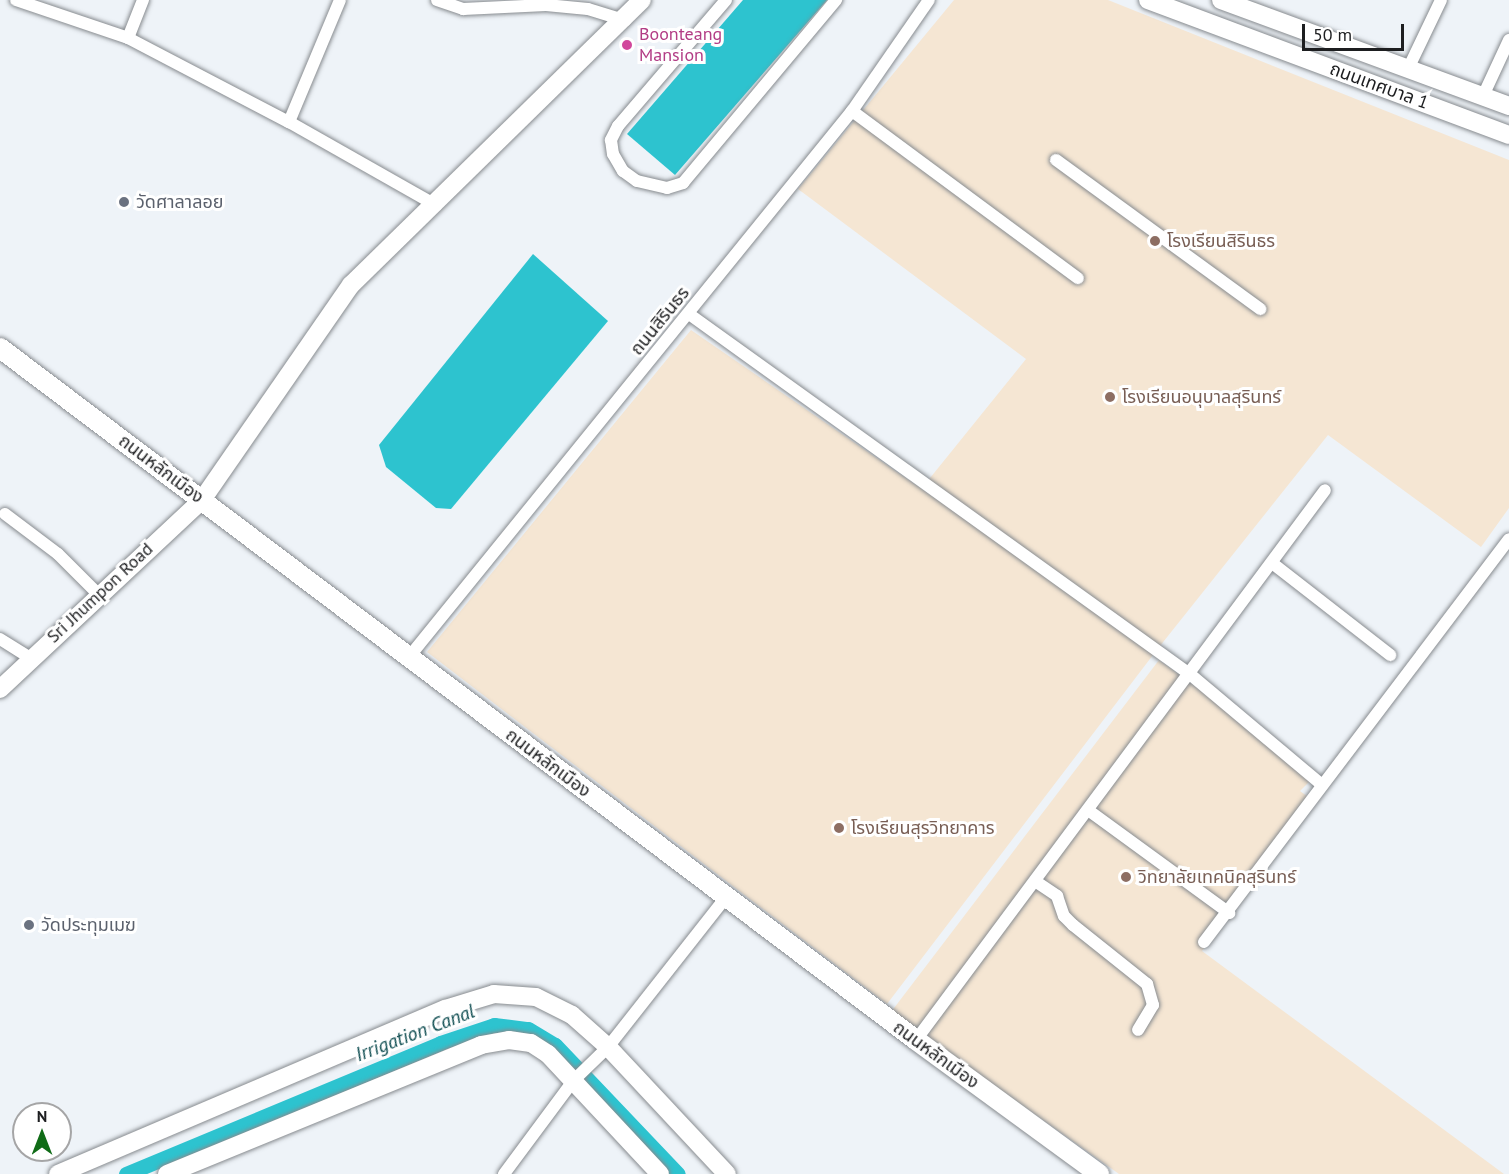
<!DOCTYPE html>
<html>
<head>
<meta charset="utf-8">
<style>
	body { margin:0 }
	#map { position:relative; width:1509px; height:1174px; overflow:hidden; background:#eef3f8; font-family:"PT Sans","Noto Sans Thai",sans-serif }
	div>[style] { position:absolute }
	.education>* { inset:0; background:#f5e6d3 }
	.water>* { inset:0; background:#2dc3cf }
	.canal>* { height:15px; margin:-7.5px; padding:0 7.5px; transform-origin:7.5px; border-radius:7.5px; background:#2dc3cf }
	.roads { filter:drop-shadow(0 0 2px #878b8f) drop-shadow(0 0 2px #878b8f) }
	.street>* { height:12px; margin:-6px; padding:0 6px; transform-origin:6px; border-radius:6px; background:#fff }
	.secondary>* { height:18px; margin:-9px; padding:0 9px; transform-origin:9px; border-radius:9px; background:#fff }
	.primary>* { height:20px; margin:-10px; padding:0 10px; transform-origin:10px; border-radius:10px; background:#fff }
	.dots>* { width:16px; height:16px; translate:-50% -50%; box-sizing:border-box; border:3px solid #fff; border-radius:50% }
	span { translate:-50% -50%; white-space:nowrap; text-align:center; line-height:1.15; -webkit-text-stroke:6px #fff; paint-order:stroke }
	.hotel-label { font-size:18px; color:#b23c85 }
	.left { translate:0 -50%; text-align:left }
	.street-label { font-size:18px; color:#1d1e20 }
	.worship-label { font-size:18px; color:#5b616d }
	.education-label { font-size:18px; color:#785e54 }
	.water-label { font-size:20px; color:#0f4d51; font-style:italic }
	.north { position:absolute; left:12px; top:1102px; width:60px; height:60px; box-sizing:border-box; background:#fff; border:2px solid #a5a5a6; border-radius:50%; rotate:0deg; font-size:16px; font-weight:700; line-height:24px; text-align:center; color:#1d1e20 }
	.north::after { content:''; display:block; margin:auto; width:21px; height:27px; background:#106c17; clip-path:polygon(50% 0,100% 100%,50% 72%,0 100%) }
	.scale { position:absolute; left:1302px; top:24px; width:102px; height:27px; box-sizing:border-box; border:3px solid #1d1e20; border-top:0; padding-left:8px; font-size:18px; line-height:21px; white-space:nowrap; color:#1d1e20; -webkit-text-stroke:4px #fff; paint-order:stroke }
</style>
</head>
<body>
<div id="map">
	<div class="education">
		<div style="clip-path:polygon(954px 0,1108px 0,1509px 160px,1509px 508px,1481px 547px,1328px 435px,1156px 651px,887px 1004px,427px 652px,691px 330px,1145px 643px,926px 483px,1026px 359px,798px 189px)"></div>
		<div style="clip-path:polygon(1159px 660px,1316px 775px,1300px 791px,1315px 802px,1202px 951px,1504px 1174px,1119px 1174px,891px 1012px)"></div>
	</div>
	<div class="water">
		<div style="clip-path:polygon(743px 0,827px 0,675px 175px,627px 134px)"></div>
		<div style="clip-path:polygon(533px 254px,608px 321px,451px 509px,436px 508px,386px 467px,379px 445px)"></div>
	</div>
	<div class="canal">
		<div style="left:126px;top:1174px;width:340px;rotate:-22.6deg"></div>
		<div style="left:440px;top:1043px;width:57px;rotate:-18.4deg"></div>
		<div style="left:494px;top:1025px;width:34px;rotate:7deg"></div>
		<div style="left:528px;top:1029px;width:31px;rotate:31deg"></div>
		<div style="left:555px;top:1045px;width:178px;rotate:46.4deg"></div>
	</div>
	<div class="roads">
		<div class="street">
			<div style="left:16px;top:0;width:118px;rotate:18.7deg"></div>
			<div style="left:128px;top:38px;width:182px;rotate:27.6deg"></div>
			<div style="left:289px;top:122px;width:169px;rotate:29.5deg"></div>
			<div style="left:437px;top:0;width:28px;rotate:19deg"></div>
			<div style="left:463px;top:9px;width:83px;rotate:-2.8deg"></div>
			<div style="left:546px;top:5px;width:42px;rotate:5.4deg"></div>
			<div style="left:588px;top:9px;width:39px;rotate:17deg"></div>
			<div style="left:726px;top:0;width:166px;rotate:130.6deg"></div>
			<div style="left:618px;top:126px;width:16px;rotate:117deg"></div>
			<div style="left:611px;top:140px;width:14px;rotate:82deg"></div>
			<div style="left:613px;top:154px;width:20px;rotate:60deg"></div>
			<div style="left:623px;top:171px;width:17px;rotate:36deg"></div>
			<div style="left:637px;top:181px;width:31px;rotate:13deg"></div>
			<div style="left:667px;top:188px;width:17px;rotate:-17deg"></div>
			<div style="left:683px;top:183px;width:239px;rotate:-50.1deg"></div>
			<div style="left:128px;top:38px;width:41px;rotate:-68.5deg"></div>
			<div style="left:1408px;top:69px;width:76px;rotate:-64.4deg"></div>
			<div style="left:1483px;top:96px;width:62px;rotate:-65.1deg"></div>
			<div style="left:852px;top:111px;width:281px;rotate:36.5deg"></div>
			<div style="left:289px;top:122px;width:132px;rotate:-67.3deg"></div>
			<div style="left:1056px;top:160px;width:253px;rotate:36.1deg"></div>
			<div style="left:689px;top:314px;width:618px;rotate:35.72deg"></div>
			<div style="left:1191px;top:675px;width:171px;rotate:40deg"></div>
			<div style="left:5px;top:514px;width:66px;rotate:37deg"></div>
			<div style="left:58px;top:554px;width:57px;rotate:45deg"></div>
			<div style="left:1272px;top:563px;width:150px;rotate:37.9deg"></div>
			<div style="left:0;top:639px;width:36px;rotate:32deg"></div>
			<div style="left:409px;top:657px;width:703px;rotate:-50.95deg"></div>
			<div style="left:852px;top:111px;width:135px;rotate:-55.3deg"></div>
			<div style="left:1088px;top:810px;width:175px;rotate:36.1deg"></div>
			<div style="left:1035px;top:881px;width:27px;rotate:34deg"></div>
			<div style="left:1057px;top:896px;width:21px;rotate:71deg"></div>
			<div style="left:1064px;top:916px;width:13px;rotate:45deg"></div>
			<div style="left:1073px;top:925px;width:95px;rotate:38.6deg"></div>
			<div style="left:1147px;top:984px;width:22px;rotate:74deg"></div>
			<div style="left:1153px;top:1005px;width:29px;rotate:121deg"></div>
			<div style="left:1204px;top:942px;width:505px;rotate:-52.88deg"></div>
			<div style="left:916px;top:1040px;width:685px;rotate:-53.36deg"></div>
			<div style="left:504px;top:1174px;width:116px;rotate:-53.4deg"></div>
			<div style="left:573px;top:1081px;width:49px;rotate:-44.2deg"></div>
			<div style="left:608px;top:1047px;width:191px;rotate:-51.8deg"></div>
		</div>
		<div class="secondary">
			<div style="left:1148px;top:0;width:385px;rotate:20.5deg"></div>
			<div style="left:1221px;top:0;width:307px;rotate:20.2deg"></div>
			<div style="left:0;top:689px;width:277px;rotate:-43.1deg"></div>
			<div style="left:202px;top:500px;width:262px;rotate:-55.3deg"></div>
			<div style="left:351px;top:285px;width:407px;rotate:-44.4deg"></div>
			<div style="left:58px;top:1174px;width:421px;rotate:-23.1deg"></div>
			<div style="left:445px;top:1009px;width:51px;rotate:-17deg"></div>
			<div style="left:494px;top:994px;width:42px;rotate:4.1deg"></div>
			<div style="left:536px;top:997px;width:40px;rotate:26.6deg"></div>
			<div style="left:572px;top:1015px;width:48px;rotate:41.6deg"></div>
			<div style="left:608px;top:1047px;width:174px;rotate:46.9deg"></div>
			<div style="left:167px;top:1174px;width:339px;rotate:-22.3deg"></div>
			<div style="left:481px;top:1045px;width:28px;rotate:-10deg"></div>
			<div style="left:509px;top:1040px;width:22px;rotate:8deg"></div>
			<div style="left:531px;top:1043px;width:20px;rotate:33deg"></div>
			<div style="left:548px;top:1054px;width:164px;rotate:47deg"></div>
		</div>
		<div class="primary">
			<div style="left:0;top:348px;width:1148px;rotate:37.07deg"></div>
			<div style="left:916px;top:1040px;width:227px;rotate:36.2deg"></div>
		</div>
	</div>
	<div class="dots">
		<div style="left:627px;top:45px;background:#d1479c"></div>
		<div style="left:124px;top:202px;background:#6b7280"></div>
		<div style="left:1155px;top:241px;background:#8d6e63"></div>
		<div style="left:1110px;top:397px;background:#8d6e63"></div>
		<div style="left:839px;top:828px;background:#8d6e63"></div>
		<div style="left:1126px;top:877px;background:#8d6e63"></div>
		<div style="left:29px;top:925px;background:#6b7280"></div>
	</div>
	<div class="hotel-label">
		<span class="left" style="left:639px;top:45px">Boonteang<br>Mansion</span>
	</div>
	<div class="street-label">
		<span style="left:1379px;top:86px;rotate:20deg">ถนนเทศบาล 1</span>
		<span style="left:660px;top:321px;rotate:-51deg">ถนนสิรินธร</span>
		<span style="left:161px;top:469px;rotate:37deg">ถนนหลักเมือง</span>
		<span style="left:100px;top:593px;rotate:-43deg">Sri Jhumpon Road</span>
		<span style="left:548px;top:763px;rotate:37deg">ถนนหลักเมือง</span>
		<span style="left:936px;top:1055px;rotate:36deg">ถนนหลักเมือง</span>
	</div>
	<div class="worship-label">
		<span class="left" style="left:136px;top:202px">วัดศาลาลอย</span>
		<span class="left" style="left:41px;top:925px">วัดประทุมเมฆ</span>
	</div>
	<div class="education-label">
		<span class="left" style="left:1167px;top:241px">โรงเรียนสิรินธร</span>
		<span class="left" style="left:1122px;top:397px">โรงเรียนอนุบาลสุรินทร์</span>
		<span class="left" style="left:851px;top:828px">โรงเรียนสุรวิทยาคาร</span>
		<span class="left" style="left:1138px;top:877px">วิทยาลัยเทคนิคสุรินทร์</span>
	</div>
	<div class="water-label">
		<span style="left:415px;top:1033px;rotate:-21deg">Irrigation Canal</span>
	</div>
	<div class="north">N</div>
	<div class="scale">50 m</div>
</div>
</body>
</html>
